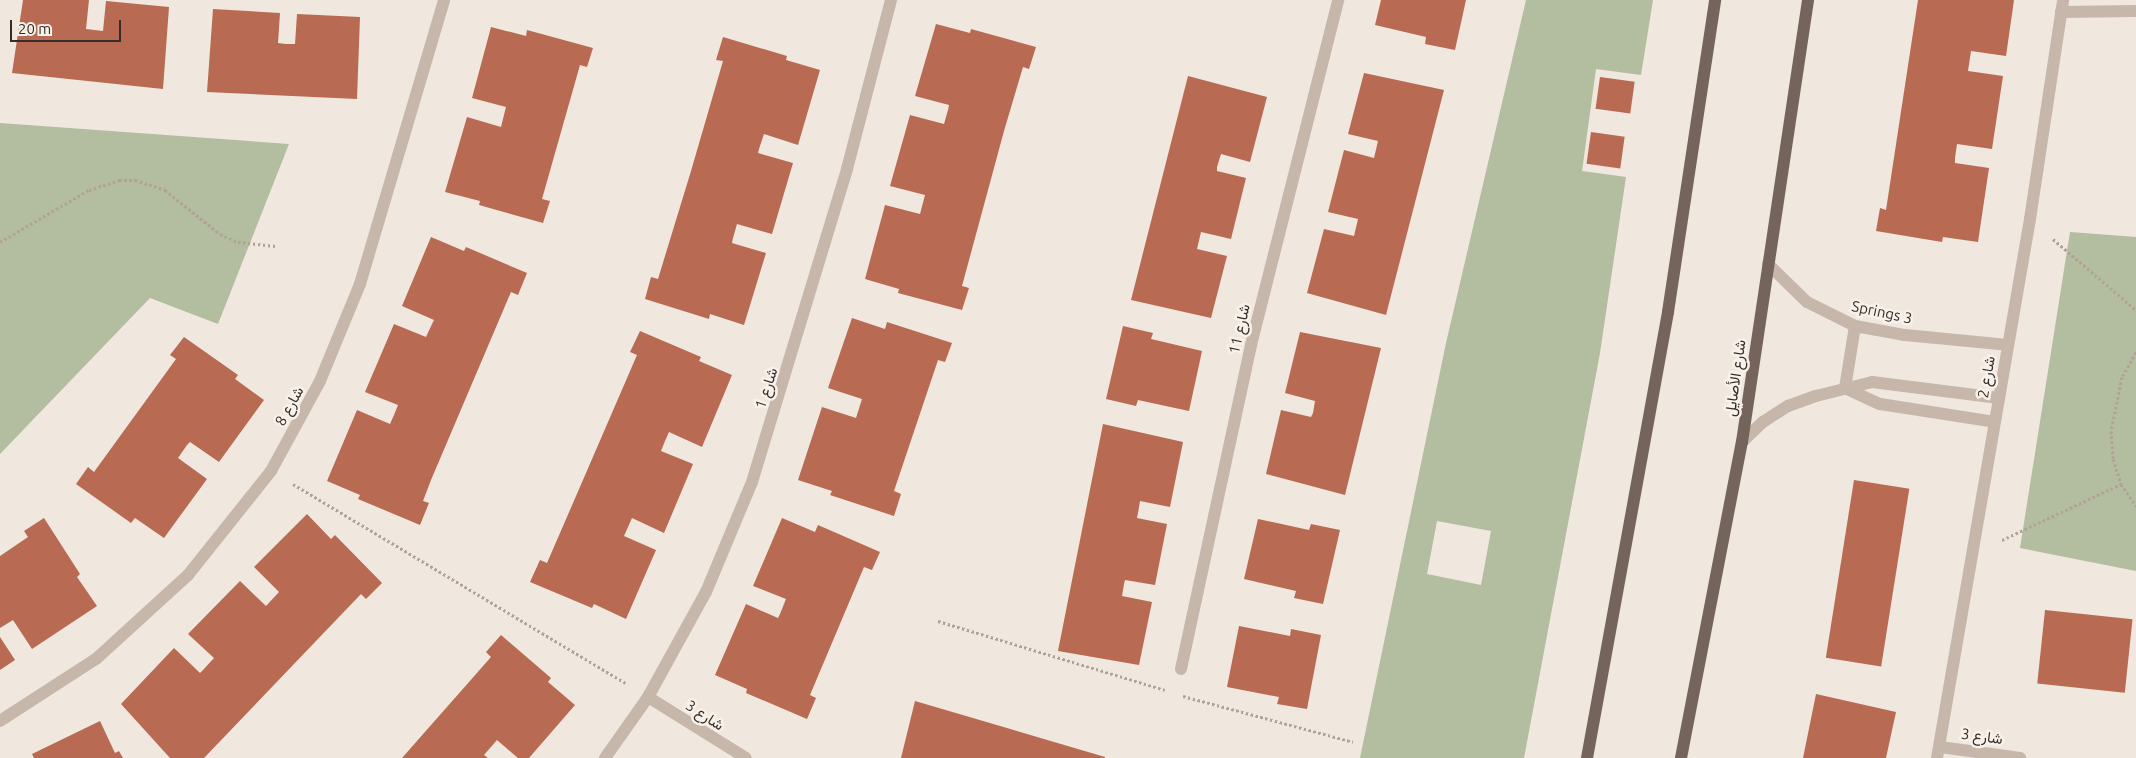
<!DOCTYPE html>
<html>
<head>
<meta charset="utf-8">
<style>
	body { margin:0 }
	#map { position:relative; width:2136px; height:758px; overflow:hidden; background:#f0e7de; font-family:Ubuntu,Vazirmatn,sans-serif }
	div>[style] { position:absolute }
	.green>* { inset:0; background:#b3bd9f }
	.building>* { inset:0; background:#b96a52; transform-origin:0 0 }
	.path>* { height:3px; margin-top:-1.5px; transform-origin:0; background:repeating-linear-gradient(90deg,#b2a195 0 2.5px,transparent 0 5px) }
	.minor>* { height:12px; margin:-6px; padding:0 6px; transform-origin:6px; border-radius:6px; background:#c7b7ab }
	.major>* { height:12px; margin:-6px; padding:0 6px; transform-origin:6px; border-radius:6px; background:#75645c }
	span { translate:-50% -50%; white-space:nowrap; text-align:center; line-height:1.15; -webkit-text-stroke:5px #f8f1ea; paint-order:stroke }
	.street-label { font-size:15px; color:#352d29 }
	.scale { position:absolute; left:10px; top:20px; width:111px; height:22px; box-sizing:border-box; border:2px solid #352d29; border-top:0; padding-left:6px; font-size:15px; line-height:18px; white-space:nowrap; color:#352d29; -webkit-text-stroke:4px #f8f1ea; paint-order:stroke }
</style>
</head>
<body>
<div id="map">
	<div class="green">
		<div style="clip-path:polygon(evenodd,1526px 0,1653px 0,1641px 75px,1596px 69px,1582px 171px,1626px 177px,1600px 353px,1524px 758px,1360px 758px,1446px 343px,1526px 0,1437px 521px,1491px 531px,1481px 585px,1427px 574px,1437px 521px)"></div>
		<div style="clip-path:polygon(0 123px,289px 144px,218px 324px,150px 298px,0 454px)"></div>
		<div style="clip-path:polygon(2070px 232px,2136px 237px,2136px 571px,2020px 548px)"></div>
	</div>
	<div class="building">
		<div style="clip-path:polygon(23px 0,89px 0,86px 29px,103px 31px,106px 1px,169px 7px,163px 89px,12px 73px)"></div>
		<div style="clip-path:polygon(1381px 0,1466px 0,1455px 50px,1425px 44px,1426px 37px,1375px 25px)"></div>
		<div style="clip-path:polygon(1918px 0,2014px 0,2006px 56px,1971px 51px,1968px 71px,2003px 76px,1992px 149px,1957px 144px,1955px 158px,1955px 163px,1989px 168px,1978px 242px,1943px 237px,1942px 242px,1876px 231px,1880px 208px,1886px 210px)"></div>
		<div style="clip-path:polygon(213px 9px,280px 13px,278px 43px,286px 44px,295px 44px,297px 14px,360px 17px,357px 99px,207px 92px)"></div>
		<div style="clip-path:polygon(936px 24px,970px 33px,971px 29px,1036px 47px,1029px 69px,1023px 67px,1004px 131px,962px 286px,969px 288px,962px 310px,898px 293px,899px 289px,865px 279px,885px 205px,920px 214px,925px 195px,890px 186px,910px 115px,944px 124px,948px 110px,949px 105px,915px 96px)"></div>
		<div style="clip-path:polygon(491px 27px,526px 36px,527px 30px,593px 48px,587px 67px,580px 65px,542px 199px,550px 201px,543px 223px,479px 205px,480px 201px,445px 192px,467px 117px,501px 127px,506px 107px,472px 98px)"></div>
		<div style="clip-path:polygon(723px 37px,787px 56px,786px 60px,820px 70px,798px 145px,764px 134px,759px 149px,758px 153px,793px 163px,772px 234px,737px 224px,733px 238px,732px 243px,766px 253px,744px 325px,710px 314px,709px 319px,645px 299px,651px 277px,658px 279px,691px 171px,723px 61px,716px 60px)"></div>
		<div style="clip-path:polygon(1364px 73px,1444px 90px,1386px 315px,1307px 293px,1324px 229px,1354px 236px,1358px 219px,1328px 212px,1344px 150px,1374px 158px,1378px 141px,1348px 134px)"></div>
		<div style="clip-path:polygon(1188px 76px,1267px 97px,1250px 162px,1221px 154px,1217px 167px,1217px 171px,1246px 178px,1231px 239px,1201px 232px,1197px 249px,1227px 256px,1211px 318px,1131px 300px)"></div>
		<div style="left:1600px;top:77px;width:35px;height:32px;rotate:8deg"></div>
		<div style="left:1591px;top:132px;width:34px;height:32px;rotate:8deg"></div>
		<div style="clip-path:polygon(431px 237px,464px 251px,466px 247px,527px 273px,518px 295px,511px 292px,431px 480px,423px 501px,429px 503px,420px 525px,358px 499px,360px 495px,327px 481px,357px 410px,390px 424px,394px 415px,398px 405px,365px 392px,394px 324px,426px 337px,432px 324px,434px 320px,402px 306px)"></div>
		<div style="clip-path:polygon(852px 318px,885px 329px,887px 322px,952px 343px,945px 362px,938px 360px,894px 491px,901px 494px,894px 516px,830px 495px,832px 491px,798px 480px,822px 407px,856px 418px,862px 399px,828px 388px)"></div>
		<div style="clip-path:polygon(1123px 326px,1153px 333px,1151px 339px,1202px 351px,1189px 411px,1138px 400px,1136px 406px,1106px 399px)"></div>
		<div style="clip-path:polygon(640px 331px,701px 357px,699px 361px,732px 375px,702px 447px,669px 432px,665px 441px,661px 451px,693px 464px,664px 533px,632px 518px,624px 536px,656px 550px,626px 619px,594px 604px,592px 608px,530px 582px,540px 560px,547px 563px,573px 503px,637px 355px,630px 352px)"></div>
		<div style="clip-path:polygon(1300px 332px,1381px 348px,1345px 495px,1266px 474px,1281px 410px,1311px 417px,1313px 413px,1315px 401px,1285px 393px)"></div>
		<div style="clip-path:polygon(184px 337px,238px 375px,235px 379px,264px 400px,219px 462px,190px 442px,187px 445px,178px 458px,207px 479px,164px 538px,135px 518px,131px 523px,76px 484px,88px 467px,94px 472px,176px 359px,170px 355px)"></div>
		<div style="clip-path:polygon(1103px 424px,1183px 442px,1170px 507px,1140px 501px,1138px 513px,1137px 518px,1167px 524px,1155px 585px,1125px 580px,1124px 584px,1122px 596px,1152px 602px,1139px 665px,1058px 651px)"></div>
		<div style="left:1854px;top:480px;width:56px;height:180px;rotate:9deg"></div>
		<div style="clip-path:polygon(307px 514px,331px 539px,335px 535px,382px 583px,366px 599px,361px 594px,204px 758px,170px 758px,121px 704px,174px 648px,200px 673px,203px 670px,214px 658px,188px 634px,240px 581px,266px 606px,279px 592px,254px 567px)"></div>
		<div style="clip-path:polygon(44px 518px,80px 574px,77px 577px,97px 606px,32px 649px,13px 620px,0 628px,0 556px,28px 537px,24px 531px)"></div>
		<div style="clip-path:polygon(782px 518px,815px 532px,818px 525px,880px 552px,872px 570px,864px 567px,810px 695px,816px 698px,807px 719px,746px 693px,747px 689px,715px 675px,746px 604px,778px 618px,780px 614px,786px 599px,753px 586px)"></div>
		<div style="clip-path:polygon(1258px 519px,1309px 530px,1311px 524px,1340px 530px,1323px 604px,1294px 598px,1296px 591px,1244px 579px)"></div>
		<div style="left:2045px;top:610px;width:88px;height:74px;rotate:6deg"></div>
		<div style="clip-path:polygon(1239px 626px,1290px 636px,1291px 629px,1321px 635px,1307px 709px,1277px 704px,1279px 697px,1227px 687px)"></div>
		<div style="clip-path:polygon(501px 635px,551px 678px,548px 682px,575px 705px,529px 758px,518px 758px,497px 740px,484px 755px,488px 758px,402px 758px,491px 657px,486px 652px)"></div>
		<div style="clip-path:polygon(0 637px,15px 660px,0 670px)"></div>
		<div style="clip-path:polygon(1816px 694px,1896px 712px,1886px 758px,1803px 758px)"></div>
		<div style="clip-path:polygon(915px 701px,1105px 757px,1105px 758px,901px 758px)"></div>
		<div style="clip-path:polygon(100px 721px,115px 753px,119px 751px,123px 758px,34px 758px,32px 754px)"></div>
	</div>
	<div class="path">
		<div style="left:2053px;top:239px;width:109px;rotate:40.5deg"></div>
		<div style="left:0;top:242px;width:103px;rotate:-30.3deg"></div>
		<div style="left:89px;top:190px;width:32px;rotate:-18deg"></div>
		<div style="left:119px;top:180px;width:16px"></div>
		<div style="left:135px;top:180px;width:32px;rotate:18deg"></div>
		<div style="left:165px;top:190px;width:70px;rotate:38.7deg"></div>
		<div style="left:220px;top:234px;width:20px;rotate:24deg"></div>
		<div style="left:238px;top:242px;width:38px;rotate:6deg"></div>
		<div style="left:2136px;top:352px;width:29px;rotate:119deg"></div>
		<div style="left:2122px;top:377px;width:55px;rotate:101.5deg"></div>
		<div style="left:2111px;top:431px;width:28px;rotate:86deg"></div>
		<div style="left:2113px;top:459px;width:26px;rotate:72deg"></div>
		<div style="left:2121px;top:484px;width:27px;rotate:56deg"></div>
		<div style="left:293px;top:484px;width:388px;rotate:30.9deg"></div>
		<div style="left:2002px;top:540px;width:132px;rotate:-25.2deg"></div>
		<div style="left:938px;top:621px;width:237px;rotate:16.9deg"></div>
		<div style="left:1183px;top:696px;width:176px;rotate:15.1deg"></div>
	</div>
	<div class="minor">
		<div style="left:2061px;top:12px;width:75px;rotate:-0.8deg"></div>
		<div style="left:1768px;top:264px;width:54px;rotate:44.3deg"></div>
		<div style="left:1807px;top:302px;width:54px;rotate:26.6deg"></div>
		<div style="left:1855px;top:326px;width:51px;rotate:10.2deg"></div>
		<div style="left:1905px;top:335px;width:103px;rotate:5.5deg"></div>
		<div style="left:1845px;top:388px;width:38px;rotate:25deg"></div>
		<div style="left:1880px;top:404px;width:116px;rotate:8.9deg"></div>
		<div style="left:1845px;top:388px;width:63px;rotate:-80.8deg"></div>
		<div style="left:1742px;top:442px;width:29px;rotate:-44deg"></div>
		<div style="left:1763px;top:422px;width:30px;rotate:-33deg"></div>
		<div style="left:1788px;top:406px;width:30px;rotate:-20deg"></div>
		<div style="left:1816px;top:396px;width:58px;rotate:-14deg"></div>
		<div style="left:1872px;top:382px;width:128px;rotate:7.2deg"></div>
		<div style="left:1181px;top:669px;width:331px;rotate:-77.8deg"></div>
		<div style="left:1251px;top:345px;width:356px;rotate:-75.8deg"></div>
		<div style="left:648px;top:697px;width:115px;rotate:31.9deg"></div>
		<div style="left:0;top:721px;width:114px;rotate:-32.9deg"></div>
		<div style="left:96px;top:659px;width:125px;rotate:-42.4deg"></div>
		<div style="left:188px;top:575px;width:133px;rotate:-51.4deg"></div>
		<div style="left:271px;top:471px;width:102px;rotate:-61.4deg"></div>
		<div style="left:320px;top:381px;width:105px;rotate:-67.6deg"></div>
		<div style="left:360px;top:284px;width:296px;rotate:-73.5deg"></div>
		<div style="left:1940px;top:747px;width:81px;rotate:7.8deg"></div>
		<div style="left:605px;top:758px;width:75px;rotate:-54.8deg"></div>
		<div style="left:648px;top:697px;width:120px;rotate:-61.1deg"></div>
		<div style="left:706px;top:592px;width:119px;rotate:-67.3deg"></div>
		<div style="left:752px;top:482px;width:327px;rotate:-73.1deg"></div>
		<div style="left:847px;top:169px;width:175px;rotate:-75.4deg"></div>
		<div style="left:1937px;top:758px;width:547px;rotate:-80.21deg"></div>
		<div style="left:2030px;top:219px;width:221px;rotate:-81.4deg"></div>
	</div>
	<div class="major">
		<div style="left:1587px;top:758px;width:453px;rotate:-79.7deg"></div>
		<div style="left:1668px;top:312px;width:316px;rotate:-81.4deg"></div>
		<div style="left:1681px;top:758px;width:322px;rotate:-79.1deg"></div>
		<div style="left:1742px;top:442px;width:447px;rotate:-81.5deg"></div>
	</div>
	<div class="street-label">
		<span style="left:1882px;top:312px;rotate:12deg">Springs 3</span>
		<span style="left:1239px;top:329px;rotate:-77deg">شارع 11</span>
		<span style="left:1986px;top:377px;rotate:-80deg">شارع 2</span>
		<span style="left:1735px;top:378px;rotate:-82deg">شارع الأصايل</span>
		<span style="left:766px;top:388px;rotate:-72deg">شارع 1</span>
		<span style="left:289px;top:406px;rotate:-61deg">شارع 8</span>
		<span style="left:705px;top:715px;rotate:33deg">شارع 3</span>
		<span style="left:1982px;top:736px;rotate:8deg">شارع 3</span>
	</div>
	<div class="scale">20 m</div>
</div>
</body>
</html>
